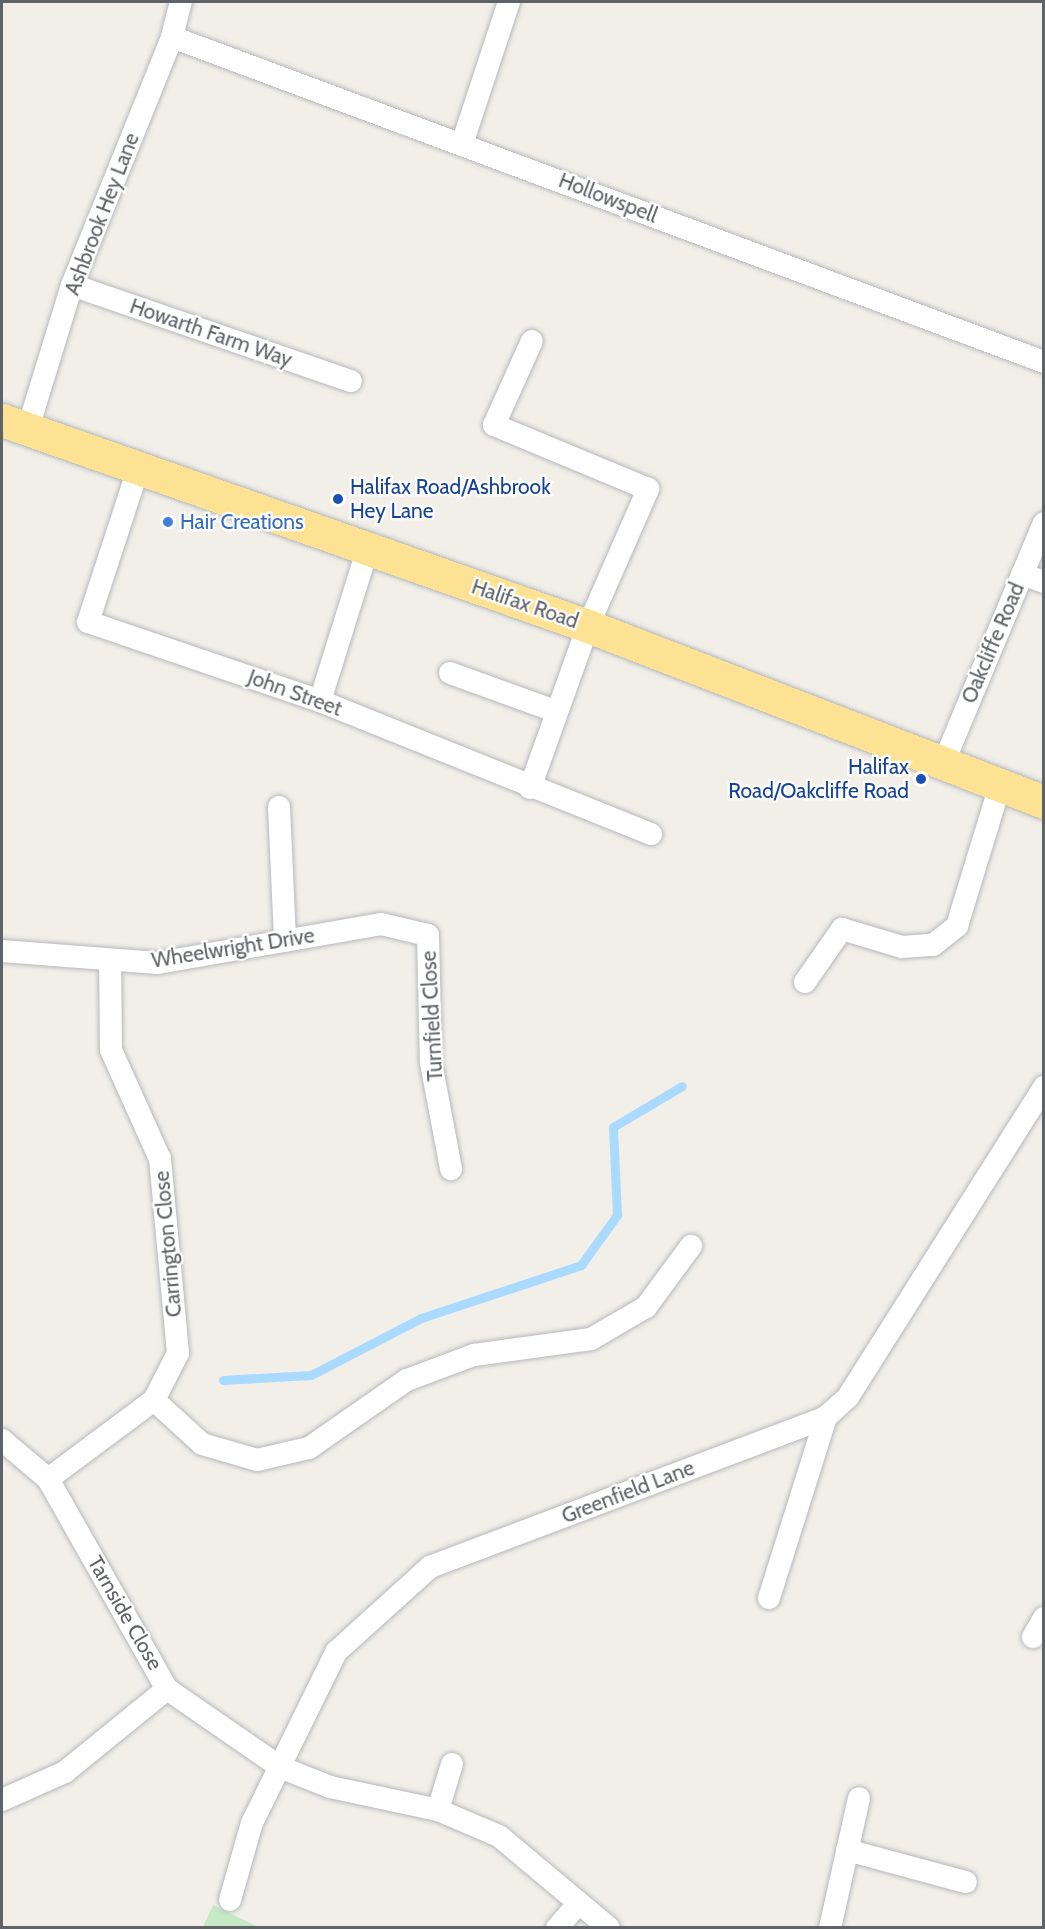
<!DOCTYPE html>
<html>
<head>
<meta charset="utf-8">
<style>
	body { margin:0 }
	#map { position:relative; width:1045px; height:1929px; overflow:hidden; background:#f1efe8; font-family:Cabin,sans-serif }
	div>[style] { position:absolute }
	.green>* { inset:0; background:#c5e8c5 }
	.stream>* { height:9px; margin:-4.5px; padding:0 4.5px; transform-origin:4.5px; border-radius:4.5px; background:#aadaff }
	.roads { filter:drop-shadow(0 0 2px #b5b8bc) drop-shadow(0 0 2px #b5b8bc) }
	.street>* { height:22px; margin:-11px; padding:0 11px; transform-origin:11px; border-radius:11px; background:#fff }
	.highway>* { height:33px; margin:-16.5px; padding:0 16.5px; transform-origin:16.5px; border-radius:16.5px; background:#fde293 }
	.dots>* { width:16px; height:16px; translate:-50% -50%; box-sizing:border-box; border:3px solid #fff; border-radius:50% }
	span { translate:-50% -50%; white-space:nowrap; text-align:center; line-height:1.15; -webkit-text-stroke:4.5px #fff; paint-order:stroke }
	.street-label { font-size:21px; color:#5f6368 }
	.transit-label { font-size:21px; color:#164399 }
	.left { translate:0 -50%; text-align:left }
	.right { translate:-100% -50%; text-align:right }
	.shop-label { font-size:21px; color:#366cbe }
	.frame { position:absolute; inset:0; border:3px solid #5f6368; pointer-events:none }
</style>
</head>
<body>
<div id="map">
	<div class="green">
		<div style="clip-path:polygon(213px 1905px,258px 1927px,203px 1927px)"></div>
	</div>
	<div class="stream">
		<div style="left:223px;top:1380px;width:88px;rotate:-3.3deg"></div>
		<div style="left:311px;top:1375px;width:124px;rotate:-27.4deg"></div>
		<div style="left:421px;top:1318px;width:169px;rotate:-18.3deg"></div>
		<div style="left:581px;top:1265px;width:62px;rotate:-54.2deg"></div>
		<div style="left:617px;top:1215px;width:88px;rotate:-92.6deg"></div>
		<div style="left:613px;top:1127px;width:80px;rotate:-30.7deg"></div>
	</div>
	<div class="roads">
		<div class="street">
			<div style="left:172px;top:37px;width:931px;rotate:20.44deg"></div>
			<div style="left:462px;top:144px;width:150px;rotate:-71.7deg"></div>
			<div style="left:72px;top:285px;width:295px;rotate:19deg"></div>
			<div style="left:28px;top:428px;width:150px;rotate:-72.9deg"></div>
			<div style="left:72px;top:285px;width:267px;rotate:-68deg"></div>
			<div style="left:172px;top:37px;width:36px;rotate:-76deg"></div>
			<div style="left:139px;top:466px;width:164px;rotate:108.1deg"></div>
			<div style="left:88px;top:622px;width:245px;rotate:18.8deg"></div>
			<div style="left:320px;top:701px;width:357px;rotate:21.9deg"></div>
			<div style="left:1022px;top:574px;width:23px;rotate:20deg"></div>
			<div style="left:450px;top:673px;width:112px;rotate:19.9deg"></div>
			<div style="left:320px;top:701px;width:160px;rotate:-72.6deg"></div>
			<div style="left:943px;top:764px;width:261px;rotate:-67.3deg"></div>
			<div style="left:530px;top:788px;width:172px;rotate:-70.3deg"></div>
			<div style="left:588px;top:626px;width:150px;rotate:-66.3deg"></div>
			<div style="left:648px;top:489px;width:167px;rotate:-157.4deg"></div>
			<div style="left:494px;top:425px;width:92px;rotate:-65.7deg"></div>
			<div style="left:279px;top:807px;width:134px;rotate:87.4deg"></div>
			<div style="left:2px;top:951px;width:156px;rotate:4.4deg"></div>
			<div style="left:158px;top:963px;width:226px;rotate:-9.9deg"></div>
			<div style="left:381px;top:924px;width:48px;rotate:13.2deg"></div>
			<div style="left:428px;top:935px;width:128px;rotate:88.7deg"></div>
			<div style="left:431px;top:1063px;width:108px;rotate:79.3deg"></div>
			<div style="left:805px;top:982px;width:65px;rotate:-55.1deg"></div>
			<div style="left:842px;top:929px;width:63px;rotate:16.7deg"></div>
			<div style="left:902px;top:947px;width:31px;rotate:-4deg"></div>
			<div style="left:933px;top:945px;width:31px;rotate:-38deg"></div>
			<div style="left:957px;top:926px;width:147px;rotate:-73deg"></div>
			<div style="left:154px;top:1400px;width:65px;rotate:42.5deg"></div>
			<div style="left:202px;top:1444px;width:57px;rotate:16.2deg"></div>
			<div style="left:257px;top:1460px;width:53px;rotate:-13deg"></div>
			<div style="left:309px;top:1448px;width:119px;rotate:-34.8deg"></div>
			<div style="left:407px;top:1380px;width:72px;rotate:-20.5deg"></div>
			<div style="left:474px;top:1355px;width:118px;rotate:-7.8deg"></div>
			<div style="left:591px;top:1339px;width:64px;rotate:-30.2deg"></div>
			<div style="left:646px;top:1307px;width:76px;rotate:-53.6deg"></div>
			<div style="left:2px;top:1440px;width:60px;rotate:40.3deg"></div>
			<div style="left:48px;top:1479px;width:241px;rotate:60.5deg"></div>
			<div style="left:167px;top:1689px;width:132px;rotate:140.9deg"></div>
			<div style="left:65px;top:1772px;width:69px;rotate:156deg"></div>
			<div style="left:48px;top:1479px;width:132px;rotate:-36.7deg"></div>
			<div style="left:154px;top:1400px;width:53px;rotate:-62.9deg"></div>
			<div style="left:178px;top:1353px;width:195px;rotate:-95.3deg"></div>
			<div style="left:160px;top:1159px;width:120px;rotate:-114.2deg"></div>
			<div style="left:111px;top:1050px;width:90px;rotate:-90.6deg"></div>
			<div style="left:769px;top:1598px;width:190px;rotate:-72.5deg"></div>
			<div style="left:1033px;top:1637px;width:22px;rotate:-60deg"></div>
			<div style="left:167px;top:1689px;width:137px;rotate:34.6deg"></div>
			<div style="left:280px;top:1767px;width:54px;rotate:21.8deg"></div>
			<div style="left:330px;top:1787px;width:110px;rotate:12deg"></div>
			<div style="left:438px;top:1810px;width:66px;rotate:23.1deg"></div>
			<div style="left:499px;top:1836px;width:143px;rotate:39.9deg"></div>
			<div style="left:438px;top:1810px;width:48px;rotate:-73.1deg"></div>
			<div style="left:847px;top:1850px;width:123px;rotate:15.1deg"></div>
			<div style="left:230px;top:1900px;width:80px;rotate:-74.1deg"></div>
			<div style="left:252px;top:1823px;width:191px;rotate:-63.8deg"></div>
			<div style="left:336px;top:1652px;width:127px;rotate:-42.1deg"></div>
			<div style="left:430px;top:1567px;width:423px;rotate:-20.7deg"></div>
			<div style="left:826px;top:1417px;width:30px;rotate:-42deg"></div>
			<div style="left:848px;top:1397px;width:367px;rotate:-57.7deg"></div>
			<div style="left:557px;top:1928px;width:32px;rotate:-49deg"></div>
			<div style="left:830px;top:1928px;width:133px;rotate:-77.4deg"></div>
		</div>
		<div class="highway">
			<div style="left:2px;top:420px;width:621px;rotate:19.37deg"></div>
			<div style="left:588px;top:626px;width:489px;rotate:21.1deg"></div>
		</div>
	</div>
	<div class="dots">
		<div style="left:338px;top:499px;background:#1a4fb4"></div>
		<div style="left:168px;top:522px;background:#3f7fe0"></div>
		<div style="left:921px;top:779px;background:#1a4fb4"></div>
	</div>
	<div class="street-label">
		<span style="left:608px;top:198px;rotate:21deg">Hollowspell</span>
		<span style="left:102px;top:214px;rotate:-69deg">Ashbrook Hey Lane</span>
		<span style="left:211px;top:333px;rotate:19deg">Howarth Farm Way</span>
		<span style="left:525px;top:604px;rotate:19deg">Halifax Road</span>
		<span style="left:993px;top:643px;rotate:-67deg">Oakcliffe Road</span>
		<span style="left:295px;top:693px;rotate:20deg">John Street</span>
		<span style="left:233px;top:948px;rotate:-9deg">Wheelwright Drive</span>
		<span style="left:432px;top:1016px;rotate:-93deg">Turnfield Close</span>
		<span style="left:168px;top:1244px;rotate:-95deg">Carrington Close</span>
		<span style="left:628px;top:1492px;rotate:-21deg">Greenfield Lane</span>
		<span style="left:125px;top:1613px;rotate:60deg">Tarnside Close</span>
	</div>
	<div class="transit-label">
		<span class="left" style="left:350px;top:499px">Halifax Road/Ashbrook<br>Hey Lane</span>
		<span class="right" style="left:909px;top:779px">Halifax<br>Road/Oakcliffe Road</span>
	</div>
	<div class="shop-label">
		<span class="left" style="left:180px;top:522px">Hair Creations</span>
	</div>
	<div class="frame"></div>
</div>
</body>
</html>
